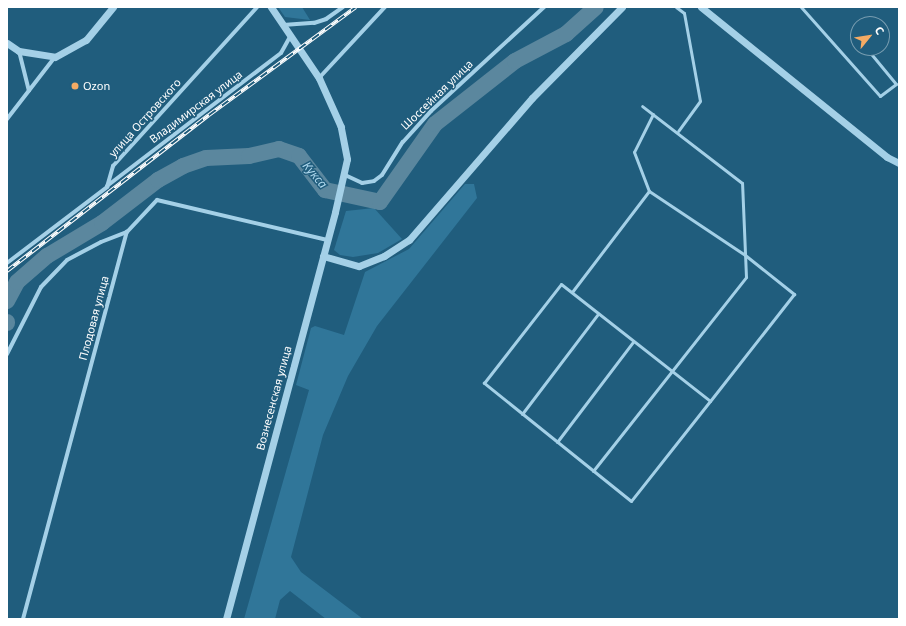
<!DOCTYPE html>
<html>
<head>
<meta charset="utf-8">
<style>
	body { margin:0 }
	#map { position:relative; width:906px; height:626px; overflow:hidden; background:#205d7d; font-family:"Noto Sans",sans-serif }
	div>[style] { position:absolute }
	.green>* { inset:0; background:#307699 }
	.river>* { height:16px; margin:-8px; padding:0 8px; transform-origin:8px; border-radius:8px; background:#5b879e }
	.service>* { height:3px; margin:-1.5px; padding:0 1.5px; transform-origin:1.5px; border-radius:1.5px; background:#a4d0e7 }
	.minor>* { height:4px; margin:-2px; padding:0 2px; transform-origin:2px; border-radius:2px; background:#a4d0e7 }
	.tertiary>* { height:7px; margin:-3.5px; padding:0 3.5px; transform-origin:3.5px; border-radius:3.5px; background:#a4d0e7 }
	.rail>* { height:4px; margin-top:-2px; transform-origin:0; background:repeating-linear-gradient(90deg,#205d7d 0 8px,#fff 0 16px); box-sizing:border-box; border-block:1px solid #fff }
	.dots>* { width:11px; height:11px; translate:-50% -50%; box-sizing:border-box; border:2px solid #205d7d; border-radius:50% }
	span { translate:-50% -50%; white-space:nowrap; text-align:center; line-height:1.15; -webkit-text-stroke:3px #205d7d; paint-order:stroke }
	.poi-label { font-size:11px; color:#fff }
	.left { translate:0 -50%; text-align:left }
	.street-label { font-size:11px; color:#fff }
	.water-label { font-size:12px; color:#afd9ee; font-style:italic }
	.frame { position:absolute; inset:0; border:8px solid #fff; pointer-events:none }
	.north { position:absolute; left:850px; top:16px; width:40px; height:40px; box-sizing:border-box; background:#205d7d; border:1px solid #799eb1; border-radius:50%; rotate:60deg; font-size:11px; font-weight:700; line-height:16px; text-align:center; color:#fff }
	.north::after { content:''; display:block; margin:auto; width:14px; height:18px; background:#f4ab64; clip-path:polygon(50% 0,100% 100%,50% 72%,0 100%) }
</style>
</head>
<body>
<div id="map">
	<div class="green">
		<div style="clip-path:polygon(278px 7px,302px 7px,310px 20px,285px 17px)"></div>
		<div style="clip-path:polygon(465px 184px,474px 184px,477px 198px,377px 326px,348px 376px,323px 435px,291px 557px,301px 572px,363px 619px,326px 619px,290px 591px,280px 600px,275px 619px,244px 619px,309px 390px,296px 385px,311px 328px,315px 326px,344px 335px,365px 272px,409px 249px)"></div>
		<div style="clip-path:polygon(374px 208px,402px 239px,378px 253px,353px 257px,340px 255px,334px 250px,346px 211px)"></div>
	</div>
	<div class="river">
		<div style="left:7px;top:301px;width:21px;rotate:-62deg"></div>
		<div style="left:17px;top:282px;width:40px;rotate:-41deg"></div>
		<div style="left:47px;top:256px;width:64px;rotate:-31deg"></div>
		<div style="left:102px;top:223px;width:71px;rotate:-37.5deg"></div>
		<div style="left:158px;top:180px;width:29px;rotate:-29deg"></div>
		<div style="left:183px;top:166px;width:24px;rotate:-19deg"></div>
		<div style="left:206px;top:158px;width:43px;rotate:-2.7deg"></div>
		<div style="left:249px;top:156px;width:31px;rotate:-13deg"></div>
		<div style="left:279px;top:149px;width:21px;rotate:19deg"></div>
		<div style="left:299px;top:156px;width:43px;rotate:52.6deg"></div>
		<div style="left:325px;top:190px;width:56px;rotate:12.3deg"></div>
		<div style="left:380px;top:202px;width:95px;rotate:-54.8deg"></div>
		<div style="left:435px;top:124px;width:102px;rotate:-38.2deg"></div>
		<div style="left:515px;top:61px;width:58px;rotate:-27.9deg"></div>
		<div style="left:566px;top:34px;width:40px;rotate:-42deg"></div>
		<div style="left:7px;top:322px;width:1px;rotate:90deg"></div>
	</div>
	<div class="service">
		<div style="left:676px;top:7px;width:10px;rotate:37deg"></div>
		<div style="left:684px;top:13px;width:89px;rotate:79.7deg"></div>
		<div style="left:700px;top:101px;width:37px;rotate:126deg"></div>
		<div style="left:801px;top:7px;width:119px;rotate:48.4deg"></div>
		<div style="left:880px;top:96px;width:20px;rotate:-37deg"></div>
		<div style="left:896px;top:84px;width:45px;rotate:-129.6deg"></div>
		<div style="left:653px;top:114px;width:42px;rotate:116.6deg"></div>
		<div style="left:634px;top:152px;width:42px;rotate:69deg"></div>
		<div style="left:649px;top:191px;width:115px;rotate:33.7deg"></div>
		<div style="left:745px;top:255px;width:63px;rotate:38.5deg"></div>
		<div style="left:794px;top:294px;width:136px;rotate:128.1deg"></div>
		<div style="left:710px;top:401px;width:127px;rotate:128.3deg"></div>
		<div style="left:631px;top:501px;width:189px;rotate:-141.2deg"></div>
		<div style="left:484px;top:383px;width:125px;rotate:-52.1deg"></div>
		<div style="left:561px;top:284px;width:189px;rotate:38.1deg"></div>
		<div style="left:572px;top:292px;width:127px;rotate:-52.7deg"></div>
		<div style="left:522px;top:414px;width:126px;rotate:-52.8deg"></div>
		<div style="left:557px;top:442px;width:126px;rotate:-52.8deg"></div>
		<div style="left:593px;top:471px;width:247px;rotate:-51.7deg"></div>
		<div style="left:746px;top:277px;width:94px;rotate:-92.4deg"></div>
		<div style="left:742px;top:183px;width:126px;rotate:-142.4deg"></div>
	</div>
	<div class="minor">
		<div style="left:283px;top:25px;width:31px;rotate:-4deg"></div>
		<div style="left:314px;top:23px;width:13px;rotate:-18deg"></div>
		<div style="left:326px;top:19px;width:21px;rotate:-35deg"></div>
		<div style="left:19px;top:51px;width:41px;rotate:76deg"></div>
		<div style="left:319px;top:78px;width:97px;rotate:-47.1deg"></div>
		<div style="left:7px;top:119px;width:78px;rotate:-52.3deg"></div>
		<div style="left:345px;top:175px;width:19px;rotate:25deg"></div>
		<div style="left:362px;top:183px;width:12px;rotate:-9deg"></div>
		<div style="left:374px;top:181px;width:10px;rotate:-37deg"></div>
		<div style="left:382px;top:175px;width:39px;rotate:-58deg"></div>
		<div style="left:403px;top:142px;width:42px;rotate:-47.9deg"></div>
		<div style="left:431px;top:111px;width:154px;rotate:-42.6deg"></div>
		<div style="left:107px;top:186px;width:219px;rotate:-37.4deg"></div>
		<div style="left:281px;top:53px;width:18px;rotate:-61deg"></div>
		<div style="left:7px;top:263px;width:126px;rotate:-37.2deg"></div>
		<div style="left:107px;top:187px;width:22px;rotate:-74deg"></div>
		<div style="left:113px;top:166px;width:215px;rotate:-47.8deg"></div>
		<div style="left:7px;top:354px;width:75px;rotate:-63.1deg"></div>
		<div style="left:41px;top:287px;width:37px;rotate:-46deg"></div>
		<div style="left:67px;top:260px;width:38px;rotate:-28deg"></div>
		<div style="left:101px;top:242px;width:28px;rotate:-21deg"></div>
		<div style="left:23px;top:619px;width:401px;rotate:-75deg"></div>
		<div style="left:127px;top:232px;width:44px;rotate:-46.8deg"></div>
		<div style="left:157px;top:200px;width:175px;rotate:13.2deg"></div>
	</div>
	<div class="tertiary">
		<div style="left:701px;top:7px;width:239px;rotate:38.9deg"></div>
		<div style="left:887px;top:157px;width:13px;rotate:27deg"></div>
		<div style="left:7px;top:43px;width:14px;rotate:34deg"></div>
		<div style="left:19px;top:51px;width:36px;rotate:9deg"></div>
		<div style="left:55px;top:57px;width:35px;rotate:-29deg"></div>
		<div style="left:86px;top:40px;width:43px;rotate:-50.7deg"></div>
		<div style="left:323px;top:256px;width:37px;rotate:16deg"></div>
		<div style="left:359px;top:266px;width:27px;rotate:-22deg"></div>
		<div style="left:384px;top:256px;width:30px;rotate:-33deg"></div>
		<div style="left:409px;top:240px;width:188px;rotate:-49.1deg"></div>
		<div style="left:532px;top:98px;width:128px;rotate:-45.3deg"></div>
		<div style="left:226px;top:619px;width:421px;rotate:-75deg"></div>
		<div style="left:335px;top:212px;width:54px;rotate:-77.2deg"></div>
		<div style="left:347px;top:159px;width:33px;rotate:-101deg"></div>
		<div style="left:341px;top:127px;width:54px;rotate:-114.2deg"></div>
		<div style="left:319px;top:78px;width:86px;rotate:-124.1deg"></div>
	</div>
	<div class="rail">
		<div style="left:7px;top:271px;width:255px;rotate:-37.7deg"></div>
		<div style="left:209px;top:115px;width:182px;rotate:-36.3deg"></div>
	</div>
	<div class="dots">
		<div style="left:75px;top:86px;background:#f4ab64"></div>
	</div>
	<div class="poi-label">
		<span class="left" style="left:83px;top:86px">Ozon</span>
	</div>
	<div class="street-label">
		<span style="left:437px;top:95px;rotate:-44deg">Шоссейная улица</span>
		<span style="left:196px;top:107px;rotate:-37deg">Владимирская улица</span>
		<span style="left:145px;top:118px;rotate:-48deg">улица Островского</span>
		<span style="left:94px;top:318px;rotate:-75deg">Плодовая улица</span>
		<span style="left:274px;top:398px;rotate:-75deg">Вознесенская улица</span>
	</div>
	<div class="water-label">
		<span style="left:315px;top:175px;rotate:50deg">Кукса</span>
	</div>
	<div class="frame"></div>
	<div class="north">С</div>
</div>
</body>
</html>
